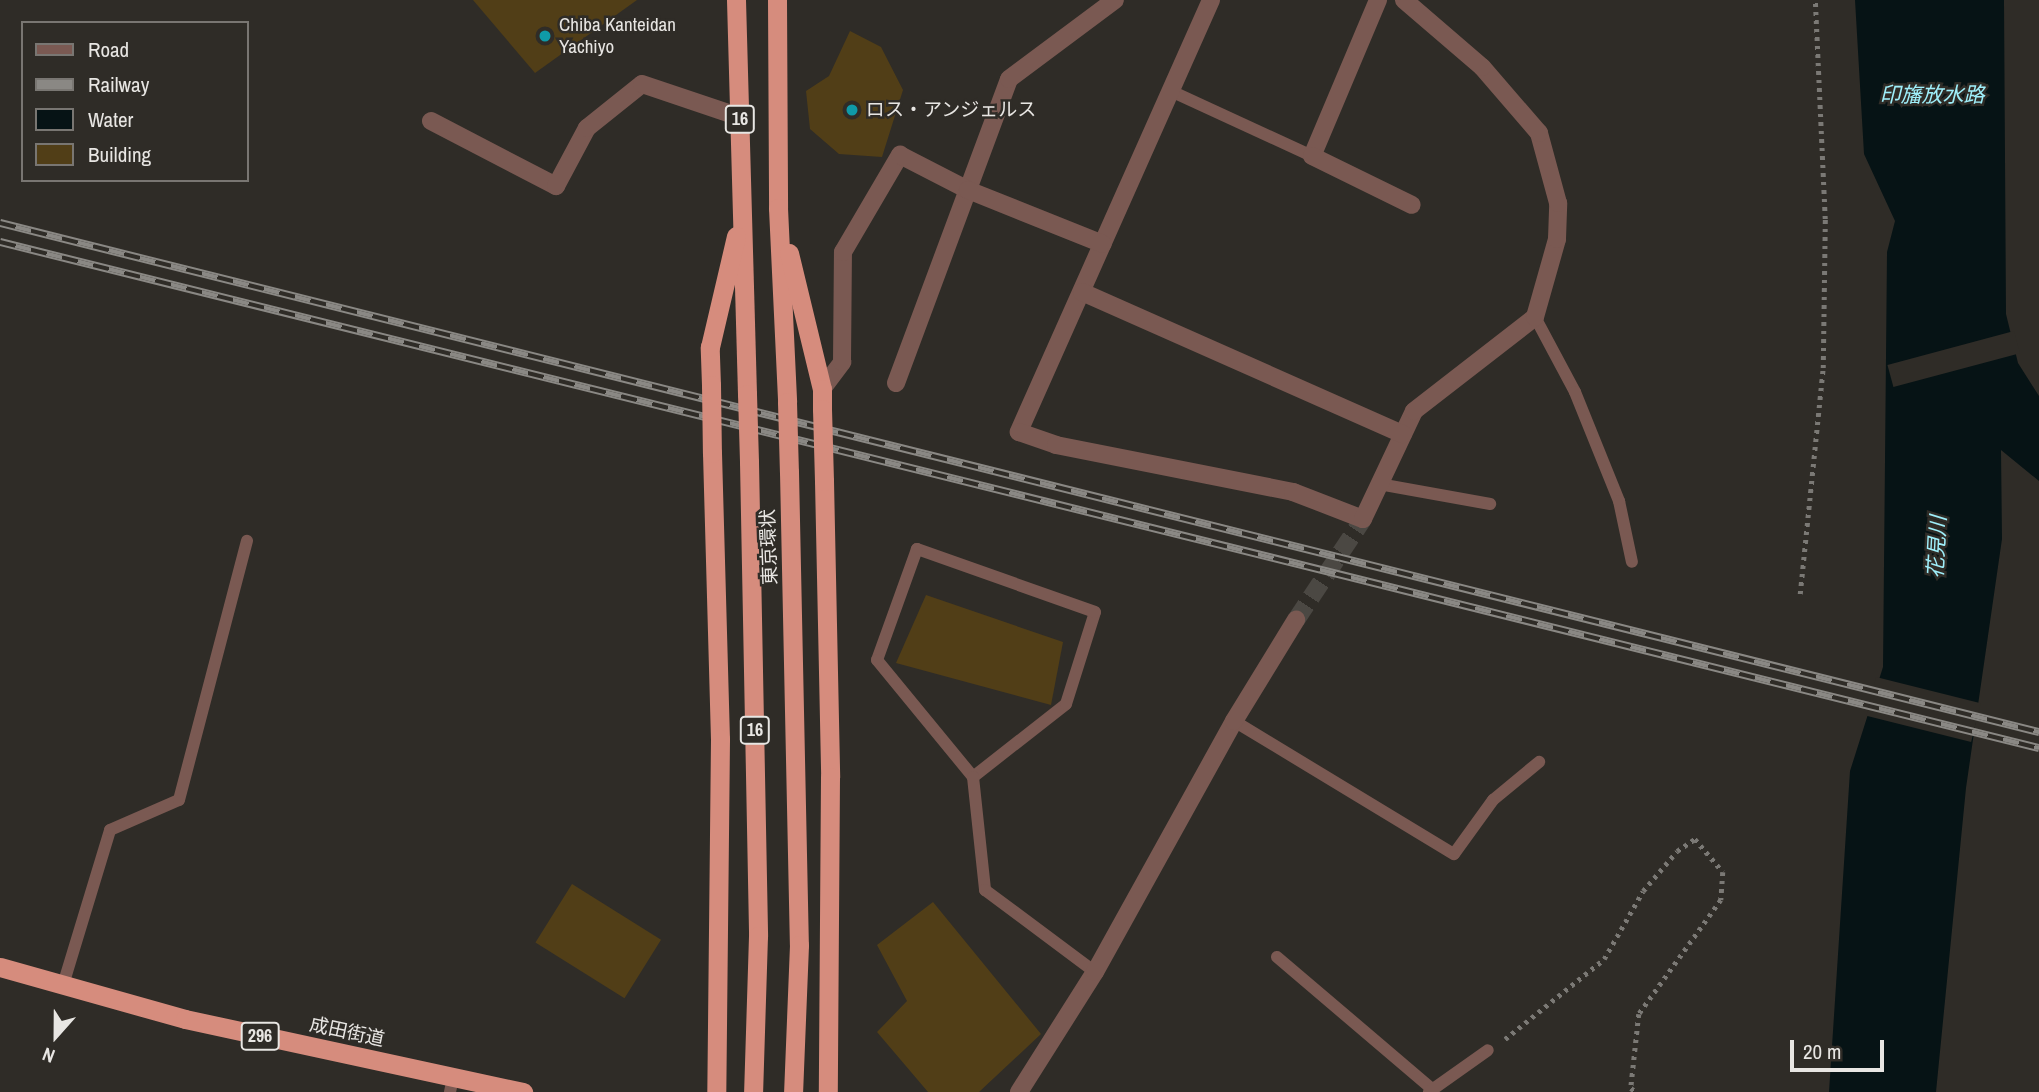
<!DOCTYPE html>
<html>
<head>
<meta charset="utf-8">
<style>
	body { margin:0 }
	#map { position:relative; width:2039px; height:1092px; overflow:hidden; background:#2f2c27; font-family:"Archivo Narrow","Noto Sans JP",sans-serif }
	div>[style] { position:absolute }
	.water>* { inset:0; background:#061315 }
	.pier>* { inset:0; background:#2f2c27; transform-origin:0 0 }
	.building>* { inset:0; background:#513e17; transform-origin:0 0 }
	.minor-tunnel>* { height:18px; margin-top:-9px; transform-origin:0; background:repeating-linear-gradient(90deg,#4b4843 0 18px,transparent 0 27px) }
	.path>* { height:4.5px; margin-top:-2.25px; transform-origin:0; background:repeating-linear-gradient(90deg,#7b7975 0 3.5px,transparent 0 8.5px) }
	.service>* { height:12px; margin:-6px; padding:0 6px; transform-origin:6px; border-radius:6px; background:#7a5952 }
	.minor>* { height:18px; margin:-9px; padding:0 9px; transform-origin:9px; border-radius:9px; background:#7a5952 }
	.trunk>* { height:19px; margin:-9.5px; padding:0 9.5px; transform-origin:9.5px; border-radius:9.5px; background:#d68c7d }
	.rail>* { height:8px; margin-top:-4px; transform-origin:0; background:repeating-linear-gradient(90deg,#2f2c27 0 16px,#8a8884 0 32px); box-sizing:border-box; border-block:2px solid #8a8884 }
	.trunk-bridge>* { height:19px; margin:-9.5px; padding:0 9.5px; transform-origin:9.5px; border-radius:9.5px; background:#d68c7d }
	.dots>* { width:19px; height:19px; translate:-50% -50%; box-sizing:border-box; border:4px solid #2f2c27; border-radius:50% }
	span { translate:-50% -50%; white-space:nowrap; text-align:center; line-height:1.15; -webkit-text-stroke:5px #2f2c27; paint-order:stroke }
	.shield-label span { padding:2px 5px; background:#2f2c27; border:2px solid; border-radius:5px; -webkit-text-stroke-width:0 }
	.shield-label { font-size:18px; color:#e8e6e3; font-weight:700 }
	.poi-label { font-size:19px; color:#e8e6e3 }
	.left { translate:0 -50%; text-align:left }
	.street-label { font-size:19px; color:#e8e6e3 }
	.water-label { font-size:21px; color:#9feffa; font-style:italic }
	.legend { position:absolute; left:21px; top:21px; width:228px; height:161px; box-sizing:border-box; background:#2f2c27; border:2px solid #797672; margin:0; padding:9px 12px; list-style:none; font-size:21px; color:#e8e6e3 }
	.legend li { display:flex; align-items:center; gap:14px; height:35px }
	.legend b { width:35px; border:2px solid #797672 }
	.north { position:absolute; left:21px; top:1001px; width:70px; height:70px; -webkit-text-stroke:5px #2f2c27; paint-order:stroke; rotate:201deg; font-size:19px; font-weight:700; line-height:28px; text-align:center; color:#e8e6e3 }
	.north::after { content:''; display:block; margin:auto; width:24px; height:32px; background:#e8e6e3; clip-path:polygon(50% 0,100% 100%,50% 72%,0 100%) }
	.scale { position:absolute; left:1790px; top:1040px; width:94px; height:32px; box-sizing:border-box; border:4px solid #e8e6e3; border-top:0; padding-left:9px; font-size:21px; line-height:24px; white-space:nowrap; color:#e8e6e3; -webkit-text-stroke:5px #2f2c27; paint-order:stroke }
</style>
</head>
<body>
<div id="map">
	<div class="water">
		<div style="clip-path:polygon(1855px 0,2004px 0,2006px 314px,2018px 363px,2039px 396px,2039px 481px,2001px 450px,2002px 539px,1966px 788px,1936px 1092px,1829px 1092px,1850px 771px,1883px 667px,1887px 252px,1895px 221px,1864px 154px)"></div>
	</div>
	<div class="pier">
		<div style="left:2014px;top:331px;width:23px;height:131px;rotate:75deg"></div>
		<div style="left:1876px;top:677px;width:108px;height:40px;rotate:14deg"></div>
	</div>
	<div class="building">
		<div style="clip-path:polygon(473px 0,637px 0,535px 73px)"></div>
		<div style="clip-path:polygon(850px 31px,881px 47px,903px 90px,882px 157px,839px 154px,810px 129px,806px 91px,829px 76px)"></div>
		<div style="clip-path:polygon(926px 595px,1063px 642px,1051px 705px,896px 663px)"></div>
		<div style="left:572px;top:884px;width:105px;height:69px;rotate:32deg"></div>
		<div style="clip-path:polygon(933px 902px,1041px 1034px,979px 1092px,928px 1092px,877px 1032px,907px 1001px,877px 945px)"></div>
	</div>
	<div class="minor-tunnel">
		<div style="left:1296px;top:620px;width:121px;rotate:-56.4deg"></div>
	</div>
	<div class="path">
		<div style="left:1800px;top:594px;width:227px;rotate:-84.2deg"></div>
		<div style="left:1823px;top:368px;width:149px;rotate:-89.2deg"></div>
		<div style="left:1825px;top:219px;width:219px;rotate:-92.6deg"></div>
		<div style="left:1505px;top:1039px;width:127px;rotate:-38.9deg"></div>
		<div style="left:1604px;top:959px;width:78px;rotate:-60.2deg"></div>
		<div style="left:1643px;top:891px;width:52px;rotate:-49.6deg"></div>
		<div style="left:1677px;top:851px;width:22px;rotate:-34deg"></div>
		<div style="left:1695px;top:839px;width:43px;rotate:49.7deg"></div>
		<div style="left:1723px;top:872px;width:28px;rotate:94deg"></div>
		<div style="left:1721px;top:900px;width:140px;rotate:125.7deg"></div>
		<div style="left:1639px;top:1014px;width:74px;rotate:96.2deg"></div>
		<div style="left:1631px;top:1088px;width:6px;rotate:39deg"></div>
	</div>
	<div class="service">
		<div style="left:1173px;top:92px;width:153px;rotate:24.7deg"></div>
		<div style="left:1535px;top:317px;width:85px;rotate:61.9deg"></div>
		<div style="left:1575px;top:392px;width:118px;rotate:68deg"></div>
		<div style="left:1619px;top:501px;width:62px;rotate:78deg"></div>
		<div style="left:1379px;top:484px;width:113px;rotate:10.2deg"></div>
		<div style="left:1234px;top:721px;width:257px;rotate:31.2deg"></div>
		<div style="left:1454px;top:854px;width:67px;rotate:-54.2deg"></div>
		<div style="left:1493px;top:800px;width:60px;rotate:-39.6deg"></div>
		<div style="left:973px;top:777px;width:118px;rotate:-38.1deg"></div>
		<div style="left:1066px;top:704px;width:96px;rotate:-72.5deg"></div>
		<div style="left:1095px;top:612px;width:189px;rotate:-160.5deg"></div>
		<div style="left:917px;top:549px;width:118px;rotate:109.8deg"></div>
		<div style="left:877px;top:660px;width:151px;rotate:50.6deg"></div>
		<div style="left:973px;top:777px;width:114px;rotate:83.9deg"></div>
		<div style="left:985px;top:890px;width:137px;rotate:36.7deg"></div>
		<div style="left:1277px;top:957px;width:204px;rotate:40.4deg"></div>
		<div style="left:63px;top:985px;width:162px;rotate:-73.1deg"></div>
		<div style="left:110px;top:830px;width:75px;rotate:-23.5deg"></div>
		<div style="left:179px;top:800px;width:268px;rotate:-75.3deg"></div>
		<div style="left:450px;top:1092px;width:14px;rotate:-78deg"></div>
		<div style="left:1429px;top:1092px;width:72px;rotate:-35.4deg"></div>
	</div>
	<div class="minor">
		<div style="left:1211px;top:0;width:473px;rotate:114deg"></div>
		<div style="left:1019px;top:432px;width:39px;rotate:19deg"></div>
		<div style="left:1056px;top:445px;width:242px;rotate:11.2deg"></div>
		<div style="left:1293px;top:492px;width:75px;rotate:21.1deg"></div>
		<div style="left:1363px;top:519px;width:119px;rotate:-64.7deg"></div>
		<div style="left:1414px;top:411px;width:153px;rotate:-37.8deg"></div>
		<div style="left:1535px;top:317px;width:81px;rotate:-74.2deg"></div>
		<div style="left:1557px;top:239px;width:36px;rotate:-88deg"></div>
		<div style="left:1558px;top:203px;width:73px;rotate:-105.2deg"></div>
		<div style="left:1539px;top:133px;width:87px;rotate:-130.8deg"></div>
		<div style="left:1482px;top:67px;width:103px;rotate:-139.3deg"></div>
		<div style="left:1378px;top:0;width:169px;rotate:112.9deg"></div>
		<div style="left:1312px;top:156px;width:111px;rotate:26.1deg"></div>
		<div style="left:431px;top:121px;width:141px;rotate:27.5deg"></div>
		<div style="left:556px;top:186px;width:66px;rotate:-61.9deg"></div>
		<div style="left:587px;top:128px;width:70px;rotate:-38.7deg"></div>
		<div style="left:642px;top:84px;width:103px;rotate:18.6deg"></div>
		<div style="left:1082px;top:292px;width:351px;rotate:23.9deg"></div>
		<div style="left:896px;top:383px;width:324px;rotate:-69.6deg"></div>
		<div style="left:1009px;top:79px;width:132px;rotate:-36.7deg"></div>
		<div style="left:822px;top:389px;width:34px;rotate:-53deg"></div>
		<div style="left:842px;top:362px;width:110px;rotate:-89.5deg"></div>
		<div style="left:843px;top:252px;width:113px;rotate:-59.6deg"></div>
		<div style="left:900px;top:155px;width:76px;rotate:27.2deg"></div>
		<div style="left:968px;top:190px;width:145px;rotate:21.8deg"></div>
		<div style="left:1019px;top:1092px;width:142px;rotate:-57.7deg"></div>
		<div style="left:1095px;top:972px;width:287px;rotate:-61deg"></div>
		<div style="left:1234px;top:721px;width:119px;rotate:-58.5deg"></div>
	</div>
	<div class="trunk">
		<div style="left:736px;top:0;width:394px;rotate:88.4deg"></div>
		<div style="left:777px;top:0;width:208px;rotate:89.7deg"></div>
		<div style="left:778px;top:208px;width:194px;rotate:87.3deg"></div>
		<div style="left:789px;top:253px;width:140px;rotate:76.4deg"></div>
		<div style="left:822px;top:389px;width:20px;rotate:90deg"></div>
		<div style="left:711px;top:385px;width:38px;rotate:-92deg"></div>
		<div style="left:710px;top:347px;width:114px;rotate:-76.8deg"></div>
		<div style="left:712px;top:453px;width:286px;rotate:88.4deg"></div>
		<div style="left:720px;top:739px;width:353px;rotate:90.6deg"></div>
		<div style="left:749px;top:462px;width:474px;rotate:88.9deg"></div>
		<div style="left:758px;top:936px;width:156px;rotate:91.8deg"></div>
		<div style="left:789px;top:472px;width:473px;rotate:88.8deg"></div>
		<div style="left:799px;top:945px;width:147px;rotate:92.3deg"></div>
		<div style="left:824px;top:481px;width:296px;rotate:88.8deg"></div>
		<div style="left:830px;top:777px;width:315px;rotate:90.4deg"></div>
		<div style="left:0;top:967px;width:192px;rotate:15.7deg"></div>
		<div style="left:185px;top:1019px;width:346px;rotate:12.2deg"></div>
	</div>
	<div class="rail">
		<div style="left:0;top:223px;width:2102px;rotate:14.02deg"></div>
		<div style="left:0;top:242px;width:2101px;rotate:13.94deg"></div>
	</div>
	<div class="trunk-bridge">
		<div style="left:711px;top:385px;width:68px;rotate:89.2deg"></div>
		<div style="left:747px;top:394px;width:68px;rotate:88.3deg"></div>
		<div style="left:787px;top:402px;width:70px;rotate:88.4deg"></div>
		<div style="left:822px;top:409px;width:72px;rotate:88.4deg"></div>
	</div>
	<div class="dots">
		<div style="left:545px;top:36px;background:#0f9aa8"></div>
		<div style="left:852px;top:110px;background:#0f9aa8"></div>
	</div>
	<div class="shield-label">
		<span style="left:740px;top:119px">16</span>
		<span style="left:755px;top:730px">16</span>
		<span style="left:260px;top:1036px">296</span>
	</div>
	<div class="poi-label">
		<span class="left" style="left:559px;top:36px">Chiba Kanteidan<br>Yachiyo</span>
		<span class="left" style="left:866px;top:110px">ロス・アンジェルス</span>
	</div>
	<div class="street-label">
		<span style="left:769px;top:547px;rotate:-92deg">東京環状</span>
		<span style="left:347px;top:1032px;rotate:12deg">成田街道</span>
	</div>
	<div class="water-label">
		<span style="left:1932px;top:95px">印旛放水路</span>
		<span style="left:1937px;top:547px;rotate:-87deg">花見川</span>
	</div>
	<ul class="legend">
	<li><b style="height:9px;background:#7a5952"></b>Road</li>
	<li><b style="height:9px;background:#8a8884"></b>Railway</li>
	<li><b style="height:19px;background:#061315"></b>Water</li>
	<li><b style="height:19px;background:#513e17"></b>Building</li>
	</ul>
	<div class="north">N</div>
	<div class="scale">20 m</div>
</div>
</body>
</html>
